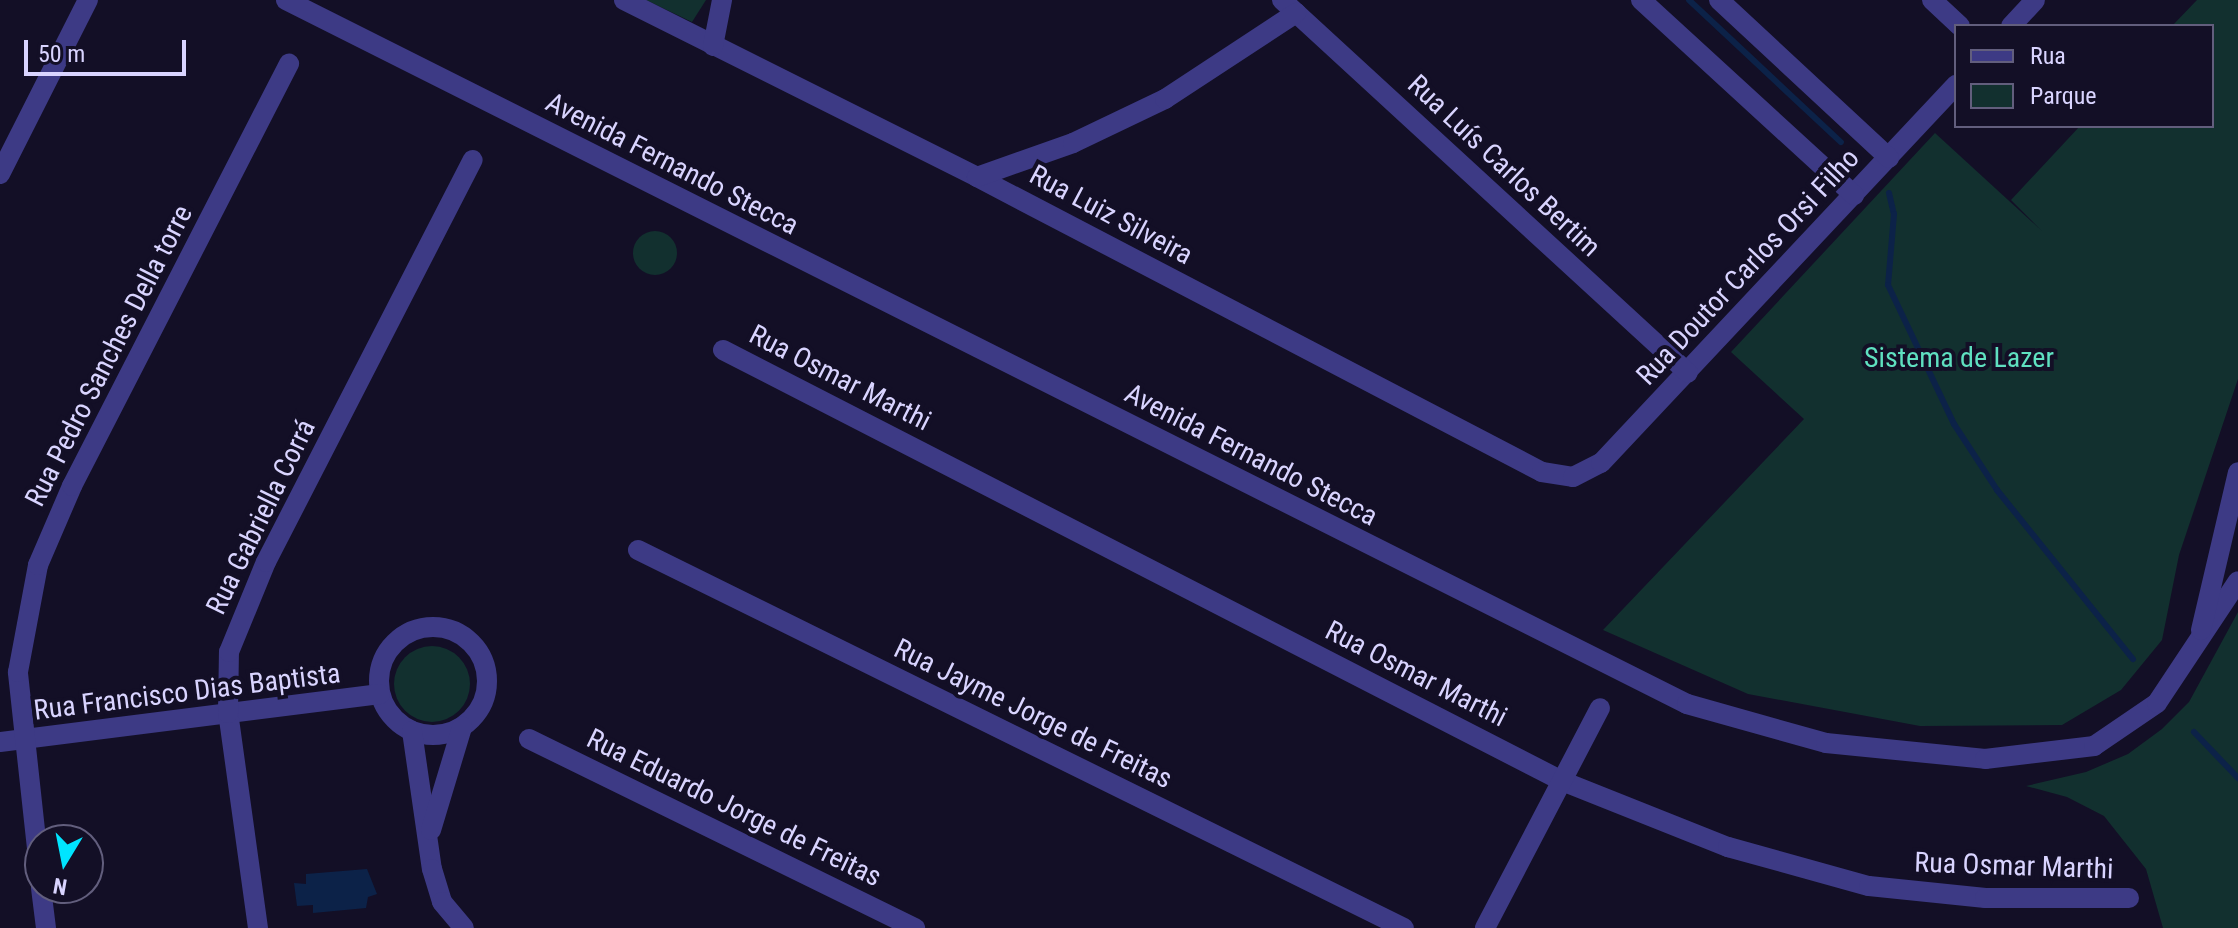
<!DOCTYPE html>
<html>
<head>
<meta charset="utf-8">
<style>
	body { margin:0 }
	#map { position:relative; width:2238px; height:928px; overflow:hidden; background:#130f26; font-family:"Roboto Condensed",sans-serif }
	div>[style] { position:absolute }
	.green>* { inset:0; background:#12302f }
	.round { border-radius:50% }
	.water>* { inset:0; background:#0c2248 }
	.stream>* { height:6px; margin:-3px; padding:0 3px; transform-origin:3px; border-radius:3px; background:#0c2248 }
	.minor>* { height:20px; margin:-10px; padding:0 10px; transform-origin:10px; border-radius:10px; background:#3d3a85 }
	.minor>.ring { margin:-10px; padding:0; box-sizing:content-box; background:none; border:20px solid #3d3a85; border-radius:50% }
	.tertiary>* { height:20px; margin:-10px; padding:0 10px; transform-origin:10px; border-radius:10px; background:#3d3a85 }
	span { translate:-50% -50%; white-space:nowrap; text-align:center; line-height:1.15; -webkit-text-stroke:8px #130f26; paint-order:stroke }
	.street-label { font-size:28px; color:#d9d4ff }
	.park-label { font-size:28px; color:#5fe0c0 }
	.legend { position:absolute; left:1954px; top:24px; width:260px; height:104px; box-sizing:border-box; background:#130f26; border:2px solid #625e7d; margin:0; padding:10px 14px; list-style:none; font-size:24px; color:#d9d4ff }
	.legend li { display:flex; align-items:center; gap:16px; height:40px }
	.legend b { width:40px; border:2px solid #625e7d }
	.north { position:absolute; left:24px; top:824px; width:80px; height:80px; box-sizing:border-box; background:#130f26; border:2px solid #625e7d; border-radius:50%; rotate:190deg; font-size:22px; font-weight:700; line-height:32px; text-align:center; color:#d9d4ff }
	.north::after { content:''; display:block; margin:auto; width:28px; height:36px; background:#00e5ff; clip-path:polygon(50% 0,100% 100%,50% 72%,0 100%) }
	.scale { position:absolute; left:24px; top:40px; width:162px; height:36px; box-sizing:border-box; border:4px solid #d9d4ff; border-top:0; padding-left:10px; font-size:24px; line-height:28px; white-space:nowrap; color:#d9d4ff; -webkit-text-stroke:6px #130f26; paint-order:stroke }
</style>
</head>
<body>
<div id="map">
	<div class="green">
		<div style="clip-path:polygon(646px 0,706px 0,692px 22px)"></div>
		<div style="clip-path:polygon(2197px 0,2238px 0,2238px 379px,2179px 555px,2162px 640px,2121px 690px,2062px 725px,1920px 726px,1748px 694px,1603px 630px,1804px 419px,1731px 352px,1935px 133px,2042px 231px,2011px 200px,2080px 126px,2212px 126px,2212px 26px,2172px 26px)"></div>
		<div class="round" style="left:633px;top:231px;width:44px;height:44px"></div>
		<div style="clip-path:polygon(2238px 612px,2238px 928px,2163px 928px,2146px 869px,2104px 816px,2067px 797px,2026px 786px,2086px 772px,2128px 754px,2162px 729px,2189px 702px)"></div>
		<div class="round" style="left:394px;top:646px;width:76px;height:76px"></div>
	</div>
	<div class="water">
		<div style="clip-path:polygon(367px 869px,377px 894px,368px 897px,366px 908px,313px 913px,313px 905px,297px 906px,294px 883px,306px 884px,306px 874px)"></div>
	</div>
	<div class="stream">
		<div style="left:1689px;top:0;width:208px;rotate:43.1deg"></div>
		<div style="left:1889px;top:193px;width:22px;rotate:77deg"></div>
		<div style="left:1894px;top:214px;width:71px;rotate:94.8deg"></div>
		<div style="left:1888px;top:285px;width:154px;rotate:64.6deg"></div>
		<div style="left:1954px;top:424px;width:79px;rotate:56.9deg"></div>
		<div style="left:1997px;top:490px;width:217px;rotate:51.2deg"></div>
		<div style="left:2194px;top:732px;width:64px;rotate:46.3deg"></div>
	</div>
	<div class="minor">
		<div style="left:624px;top:0;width:395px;rotate:26.6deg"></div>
		<div style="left:977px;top:177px;width:637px;rotate:27.57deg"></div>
		<div style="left:1542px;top:472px;width:31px;rotate:9deg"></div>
		<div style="left:1573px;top:477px;width:31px;rotate:-27deg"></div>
		<div style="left:1601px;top:463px;width:519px;rotate:-46.8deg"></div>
		<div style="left:1282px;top:0;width:551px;rotate:42.57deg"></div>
		<div style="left:1641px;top:0;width:289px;rotate:42.5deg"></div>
		<div style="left:1719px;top:0;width:232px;rotate:42.9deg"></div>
		<div style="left:1932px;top:0;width:38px;rotate:43deg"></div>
		<div style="left:2011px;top:26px;width:35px;rotate:-47deg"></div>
		<div style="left:713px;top:46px;width:47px;rotate:-78.9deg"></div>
		<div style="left:0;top:174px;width:195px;rotate:-63.2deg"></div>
		<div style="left:977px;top:177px;width:102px;rotate:-19.5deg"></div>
		<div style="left:1073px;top:143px;width:102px;rotate:-25.6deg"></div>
		<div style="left:1165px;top:99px;width:157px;rotate:-33.3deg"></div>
		<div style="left:723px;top:350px;width:943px;rotate:27.19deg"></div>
		<div style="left:1562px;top:781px;width:179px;rotate:21.7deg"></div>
		<div style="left:1728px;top:847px;width:146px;rotate:15.5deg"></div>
		<div style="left:1869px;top:886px;width:117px;rotate:5.9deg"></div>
		<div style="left:1985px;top:898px;width:144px"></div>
		<div style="left:638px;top:550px;width:854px;rotate:26.27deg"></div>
		<div class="ring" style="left:379px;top:627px;width:88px;height:88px"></div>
		<div style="left:412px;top:731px;width:139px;rotate:81.8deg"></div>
		<div style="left:432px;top:869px;width:34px;rotate:73deg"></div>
		<div style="left:442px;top:902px;width:34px;rotate:50deg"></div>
		<div style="left:529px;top:739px;width:430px;rotate:26.1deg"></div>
		<div style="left:0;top:742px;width:383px;rotate:-7.2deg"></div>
		<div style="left:431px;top:830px;width:108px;rotate:-73.2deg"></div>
		<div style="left:40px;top:876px;width:205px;rotate:-96.2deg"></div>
		<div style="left:18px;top:672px;width:109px;rotate:-79.4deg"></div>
		<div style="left:38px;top:565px;width:86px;rotate:-66.7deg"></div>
		<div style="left:72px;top:486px;width:475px;rotate:-62.8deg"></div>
		<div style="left:41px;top:888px;width:40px;rotate:82.9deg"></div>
		<div style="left:258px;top:928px;width:217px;rotate:-97.9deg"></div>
		<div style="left:228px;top:713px;width:61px;rotate:-89.1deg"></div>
		<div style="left:229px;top:652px;width:97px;rotate:-67.7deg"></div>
		<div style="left:266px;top:562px;width:452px;rotate:-62.8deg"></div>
		<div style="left:1485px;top:928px;width:248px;rotate:-62.4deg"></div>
	</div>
	<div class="tertiary">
		<div style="left:286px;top:0;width:1568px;rotate:26.68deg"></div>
		<div style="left:1687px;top:704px;width:144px;rotate:15.7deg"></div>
		<div style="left:1826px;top:743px;width:160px;rotate:5.7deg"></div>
		<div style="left:1985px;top:759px;width:110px;rotate:-6.8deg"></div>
		<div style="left:2094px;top:746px;width:76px;rotate:-34.3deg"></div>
		<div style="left:2157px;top:703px;width:146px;rotate:-56.4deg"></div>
		<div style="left:2201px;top:630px;width:162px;rotate:-76.8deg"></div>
	</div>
	<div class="street-label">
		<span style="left:672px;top:164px;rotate:27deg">Avenida Fernando Stecca</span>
		<span style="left:1504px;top:166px;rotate:43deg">Rua Luís Carlos Bertim</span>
		<span style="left:1111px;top:215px;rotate:28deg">Rua Luiz Silveira</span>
		<span style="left:1748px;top:267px;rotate:-47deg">Rua Doutor Carlos Orsi Filho</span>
		<span style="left:109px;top:356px;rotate:-63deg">Rua Pedro Sanches Della torre</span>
		<span style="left:840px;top:378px;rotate:27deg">Rua Osmar Marthi</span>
		<span style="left:1251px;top:455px;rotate:27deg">Avenida Fernando Stecca</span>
		<span style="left:261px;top:517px;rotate:-64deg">Rua Gabriella Corrá</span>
		<span style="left:1416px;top:674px;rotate:27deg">Rua Osmar Marthi</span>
		<span style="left:187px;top:692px;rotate:-7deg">Rua Francisco Dias Baptista</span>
		<span style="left:1033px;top:714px;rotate:26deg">Rua Jayme Jorge de Freitas</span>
		<span style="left:734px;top:808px;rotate:26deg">Rua Eduardo Jorge de Freitas</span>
		<span style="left:2014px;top:866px;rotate:2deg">Rua Osmar Marthi</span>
	</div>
	<div class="park-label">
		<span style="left:1959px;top:358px">Sistema de Lazer</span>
	</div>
	<ul class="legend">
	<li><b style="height:10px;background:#3d3a85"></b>Rua</li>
	<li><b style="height:22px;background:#12302f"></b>Parque</li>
	</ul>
	<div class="north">N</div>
	<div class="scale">50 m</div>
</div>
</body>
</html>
